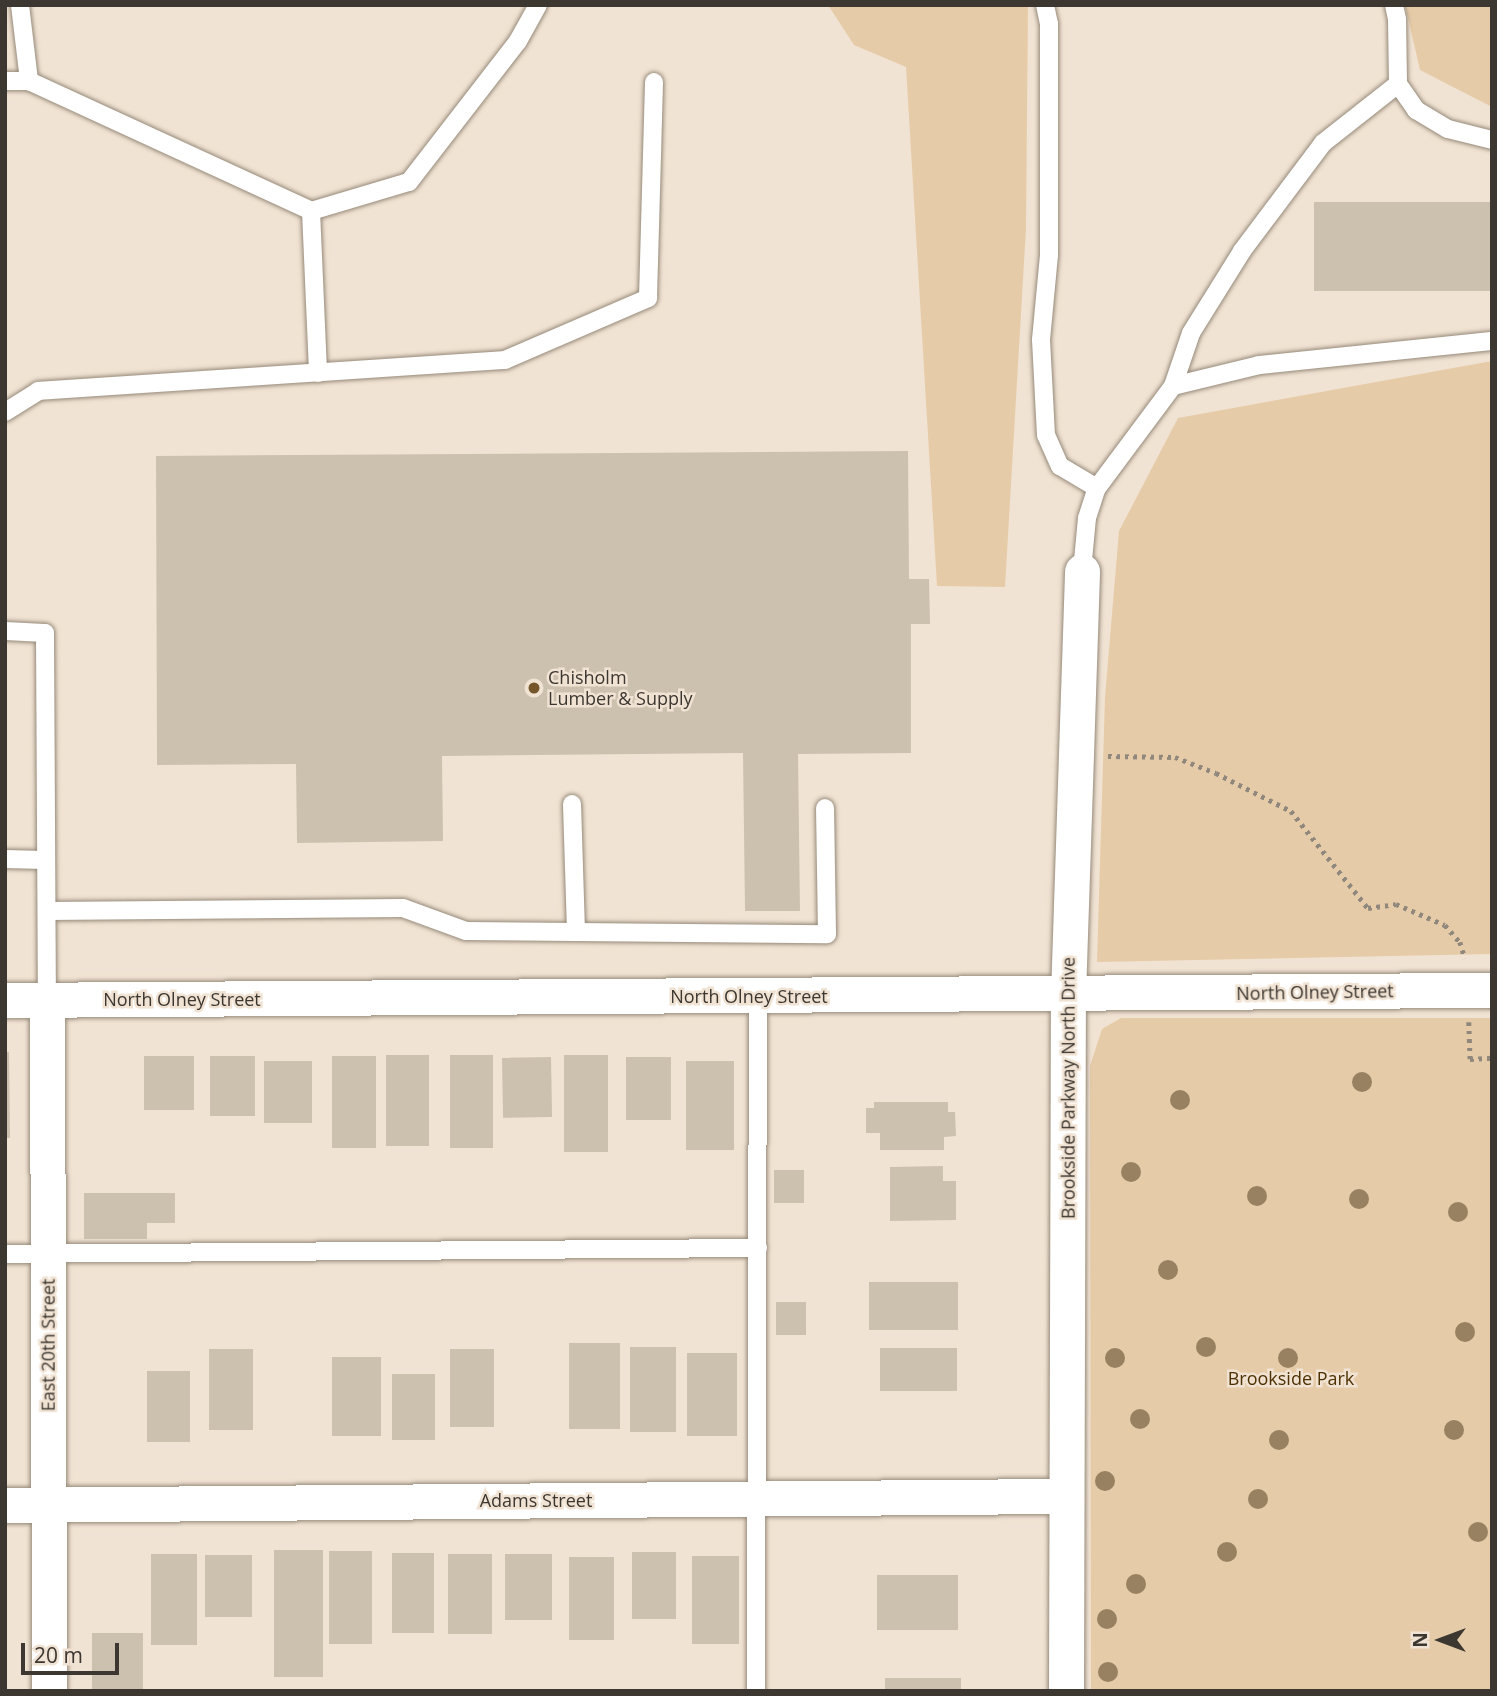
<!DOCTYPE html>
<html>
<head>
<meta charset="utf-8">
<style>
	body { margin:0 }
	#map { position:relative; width:1497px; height:1696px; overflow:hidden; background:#f1e3d3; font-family:"Open Sans",sans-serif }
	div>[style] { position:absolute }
	.green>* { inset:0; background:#e6cba8 }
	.building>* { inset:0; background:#ccc0af; transform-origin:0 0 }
	.path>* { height:4.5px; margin-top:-2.25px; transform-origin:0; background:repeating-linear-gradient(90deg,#91887d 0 3.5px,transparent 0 8.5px) }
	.roads { filter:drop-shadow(0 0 2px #968a7a) drop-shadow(0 0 2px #968a7a) }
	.service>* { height:18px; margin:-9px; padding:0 9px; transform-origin:9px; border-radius:9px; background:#fff }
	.minor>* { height:35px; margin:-17.5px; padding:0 17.5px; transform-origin:17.5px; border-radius:17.5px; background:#fff }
	.trees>* { width:20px; height:20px; margin:-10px; border-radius:50%; background:#978160 }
	.dots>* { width:19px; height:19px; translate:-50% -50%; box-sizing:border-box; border:4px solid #f1e3d3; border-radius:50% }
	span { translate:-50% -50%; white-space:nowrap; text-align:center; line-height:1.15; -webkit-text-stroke:5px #f1e3d3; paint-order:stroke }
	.poi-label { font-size:18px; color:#3c3731 }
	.left { translate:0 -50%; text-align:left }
	.street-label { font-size:18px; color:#3c3731 }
	.park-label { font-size:18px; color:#4d3102 }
	.frame { position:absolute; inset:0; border:7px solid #3c3731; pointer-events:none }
	.north { position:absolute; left:1406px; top:1605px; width:70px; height:70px; -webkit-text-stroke:5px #f1e3d3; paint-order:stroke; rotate:270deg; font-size:19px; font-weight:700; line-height:28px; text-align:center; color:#3c3731 }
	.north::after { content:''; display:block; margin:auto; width:24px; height:32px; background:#3c3731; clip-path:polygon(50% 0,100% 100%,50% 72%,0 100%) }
	.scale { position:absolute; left:21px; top:1643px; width:98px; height:32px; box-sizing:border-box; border:4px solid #3c3731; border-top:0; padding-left:9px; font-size:21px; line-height:24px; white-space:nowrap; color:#3c3731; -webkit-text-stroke:5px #f1e3d3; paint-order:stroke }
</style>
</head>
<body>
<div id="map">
	<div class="green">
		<div style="clip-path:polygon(828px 5px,1028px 5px,1026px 228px,1005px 587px,937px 586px,906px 67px,854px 45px)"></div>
		<div style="clip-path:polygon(1405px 5px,1492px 5px,1492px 107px,1420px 70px)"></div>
		<div style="clip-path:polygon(1492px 361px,1492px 954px,1097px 962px,1105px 697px,1119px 531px,1178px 418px)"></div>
		<div style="clip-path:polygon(1121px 1018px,1492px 1018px,1492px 1691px,1091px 1691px,1090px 1066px,1102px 1029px)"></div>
	</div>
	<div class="building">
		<div style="left:1314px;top:202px;width:178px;height:89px"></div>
		<div style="clip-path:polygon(908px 451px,909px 579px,929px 579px,930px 624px,911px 624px,911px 753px,798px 754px,800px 911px,745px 911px,743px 753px,442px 756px,443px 841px,297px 843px,296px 764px,157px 765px,156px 456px)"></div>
		<div style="clip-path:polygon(5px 1052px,9px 1052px,10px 1138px,5px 1138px)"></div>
		<div style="left:386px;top:1055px;width:43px;height:91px"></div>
		<div style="left:450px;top:1055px;width:43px;height:93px"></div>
		<div style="left:564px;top:1055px;width:44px;height:97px"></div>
		<div style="left:144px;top:1056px;width:50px;height:54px"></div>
		<div style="left:210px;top:1056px;width:45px;height:60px"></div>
		<div style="left:332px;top:1056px;width:44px;height:92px"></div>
		<div style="left:551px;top:1057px;width:60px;height:49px;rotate:89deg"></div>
		<div style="left:626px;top:1057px;width:45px;height:63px"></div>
		<div style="left:264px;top:1061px;width:48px;height:62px"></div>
		<div style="left:686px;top:1061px;width:48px;height:89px"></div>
		<div style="clip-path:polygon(874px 1102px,948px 1102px,948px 1112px,955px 1112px,956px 1136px,944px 1137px,944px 1150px,880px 1150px,880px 1133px,866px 1133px,866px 1108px,874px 1108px)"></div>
		<div style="clip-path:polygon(943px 1166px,943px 1181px,956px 1181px,956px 1220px,890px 1221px,890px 1167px)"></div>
		<div style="left:774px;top:1170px;width:30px;height:33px"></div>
		<div style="clip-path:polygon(84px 1193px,175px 1193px,175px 1223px,147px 1223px,147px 1239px,84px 1239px)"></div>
		<div style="left:869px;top:1282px;width:89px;height:48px"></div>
		<div style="left:776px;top:1302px;width:30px;height:33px"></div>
		<div style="left:569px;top:1343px;width:51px;height:86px"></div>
		<div style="left:630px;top:1347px;width:46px;height:85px"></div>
		<div style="left:880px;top:1348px;width:77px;height:43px"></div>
		<div style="left:209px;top:1349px;width:44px;height:81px"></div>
		<div style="left:450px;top:1349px;width:44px;height:78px"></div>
		<div style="left:687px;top:1353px;width:50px;height:83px"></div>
		<div style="left:332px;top:1357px;width:49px;height:79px"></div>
		<div style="left:147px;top:1371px;width:43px;height:71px"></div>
		<div style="left:392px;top:1374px;width:43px;height:66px"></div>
		<div style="left:274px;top:1550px;width:49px;height:127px"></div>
		<div style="left:329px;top:1551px;width:43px;height:93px"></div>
		<div style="left:632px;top:1552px;width:44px;height:67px"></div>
		<div style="left:392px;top:1553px;width:42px;height:80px"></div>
		<div style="left:151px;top:1554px;width:46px;height:91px"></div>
		<div style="left:448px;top:1554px;width:44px;height:80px"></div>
		<div style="left:505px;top:1554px;width:47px;height:66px"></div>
		<div style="left:205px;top:1555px;width:47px;height:62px"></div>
		<div style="left:692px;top:1556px;width:47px;height:88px"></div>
		<div style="left:569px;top:1557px;width:45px;height:83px"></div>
		<div style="left:877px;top:1575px;width:81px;height:55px"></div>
		<div style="left:92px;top:1633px;width:51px;height:58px"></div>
		<div style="left:885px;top:1678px;width:76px;height:13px"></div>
	</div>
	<div class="path">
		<div style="left:1108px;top:756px;width:67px;rotate:0.9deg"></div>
		<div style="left:1175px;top:757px;width:44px;rotate:21.3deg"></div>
		<div style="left:1216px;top:773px;width:84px;rotate:26.9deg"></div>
		<div style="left:1291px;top:811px;width:124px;rotate:51.6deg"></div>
		<div style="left:1368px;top:908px;width:28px;rotate:-8deg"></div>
		<div style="left:1396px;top:904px;width:53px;rotate:23.2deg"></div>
		<div style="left:1445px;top:925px;width:23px;rotate:49deg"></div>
		<div style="left:1460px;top:942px;width:17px;rotate:73deg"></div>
		<div style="left:1469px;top:1022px;width:37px;rotate:88deg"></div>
		<div style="left:1470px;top:1059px;width:22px;rotate:-3deg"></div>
	</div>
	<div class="roads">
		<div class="service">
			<div style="left:20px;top:5px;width:77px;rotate:83.2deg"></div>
			<div style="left:29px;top:81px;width:311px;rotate:24.7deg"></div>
			<div style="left:311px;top:211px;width:162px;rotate:87.5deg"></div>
			<div style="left:1045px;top:5px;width:19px;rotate:78deg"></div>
			<div style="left:1049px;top:24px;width:231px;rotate:90deg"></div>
			<div style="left:1049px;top:255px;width:85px;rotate:95.4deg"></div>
			<div style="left:1041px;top:340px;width:95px;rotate:87deg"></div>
			<div style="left:1046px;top:435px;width:34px;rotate:66deg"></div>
			<div style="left:1060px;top:466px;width:43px;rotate:30.7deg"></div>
			<div style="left:1394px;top:5px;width:14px;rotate:78deg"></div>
			<div style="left:1397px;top:19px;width:65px;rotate:89.1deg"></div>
			<div style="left:1398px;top:84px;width:32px;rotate:55deg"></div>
			<div style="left:1416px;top:110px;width:37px;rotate:31deg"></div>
			<div style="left:1448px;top:129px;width:45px;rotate:14deg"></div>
			<div style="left:5px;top:81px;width:24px"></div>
			<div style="left:311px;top:211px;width:102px;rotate:-16.5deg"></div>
			<div style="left:409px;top:182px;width:178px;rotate:-52.3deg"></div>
			<div style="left:518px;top:41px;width:41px;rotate:-60.9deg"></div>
			<div style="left:1173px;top:386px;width:56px;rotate:-71.2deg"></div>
			<div style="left:1191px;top:333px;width:97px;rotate:-58.1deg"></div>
			<div style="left:1242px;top:251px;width:135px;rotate:-53.1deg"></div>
			<div style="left:1323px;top:143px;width:95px;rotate:-38.2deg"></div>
			<div style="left:5px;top:412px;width:39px;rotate:-32deg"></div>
			<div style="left:38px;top:391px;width:468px;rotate:-3.8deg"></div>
			<div style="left:505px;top:360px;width:156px;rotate:-23.4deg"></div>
			<div style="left:648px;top:298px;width:216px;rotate:-88.4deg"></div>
			<div style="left:1082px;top:571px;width:53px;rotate:-84.6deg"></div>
			<div style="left:1087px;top:518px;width:32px;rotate:-72deg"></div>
			<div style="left:1097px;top:488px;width:127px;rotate:-53.3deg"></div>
			<div style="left:1173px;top:386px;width:89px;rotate:-13.7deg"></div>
			<div style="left:1259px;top:365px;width:234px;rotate:-5.9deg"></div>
			<div style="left:5px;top:631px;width:40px;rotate:2.9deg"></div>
			<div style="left:45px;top:633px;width:367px;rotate:89.7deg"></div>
			<div style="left:572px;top:804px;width:128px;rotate:88.2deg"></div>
			<div style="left:5px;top:859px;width:40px;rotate:1.4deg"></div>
			<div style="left:47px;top:911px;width:356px;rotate:-0.5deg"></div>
			<div style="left:403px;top:908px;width:67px;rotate:20.1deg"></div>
			<div style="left:466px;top:931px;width:361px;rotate:0.5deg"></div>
			<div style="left:827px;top:934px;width:126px;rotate:-90.9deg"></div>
			<div style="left:5px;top:1254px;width:753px;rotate:-0.46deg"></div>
			<div style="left:756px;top:1691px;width:695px;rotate:-89.84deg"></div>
		</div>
		<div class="minor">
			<div style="left:5px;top:1000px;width:1487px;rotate:-0.39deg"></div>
			<div style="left:47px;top:1000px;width:691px;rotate:89.83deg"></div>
			<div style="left:5px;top:1505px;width:1061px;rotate:-0.49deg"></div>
			<div style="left:1066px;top:1691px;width:696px;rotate:-89.84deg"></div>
			<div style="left:1068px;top:995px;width:424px;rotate:-88.1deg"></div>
		</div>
	</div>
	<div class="trees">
		<div style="left:1362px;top:1082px"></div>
		<div style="left:1180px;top:1100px"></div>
		<div style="left:1131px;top:1172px"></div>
		<div style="left:1257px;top:1196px"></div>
		<div style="left:1359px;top:1199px"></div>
		<div style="left:1458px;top:1212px"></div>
		<div style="left:1168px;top:1270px"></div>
		<div style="left:1465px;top:1332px"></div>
		<div style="left:1206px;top:1347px"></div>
		<div style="left:1115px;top:1358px"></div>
		<div style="left:1288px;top:1358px"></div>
		<div style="left:1140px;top:1419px"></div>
		<div style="left:1454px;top:1430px"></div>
		<div style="left:1279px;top:1440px"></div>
		<div style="left:1105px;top:1481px"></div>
		<div style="left:1258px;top:1499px"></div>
		<div style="left:1478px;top:1532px"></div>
		<div style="left:1227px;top:1552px"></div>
		<div style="left:1136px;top:1584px"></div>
		<div style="left:1107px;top:1619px"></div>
		<div style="left:1108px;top:1672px"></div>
	</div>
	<div class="dots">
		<div style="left:534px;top:688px;background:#75562b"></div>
	</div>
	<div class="poi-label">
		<span class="left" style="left:548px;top:688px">Chisholm<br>Lumber &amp; Supply</span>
	</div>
	<div class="street-label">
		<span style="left:1315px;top:992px;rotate:-1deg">North Olney Street</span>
		<span style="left:749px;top:996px">North Olney Street</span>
		<span style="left:182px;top:999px">North Olney Street</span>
		<span style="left:1068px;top:1088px;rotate:-90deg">Brookside Parkway North Drive</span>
		<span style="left:48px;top:1345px;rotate:-90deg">East 20th Street</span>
		<span style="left:536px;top:1500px">Adams Street</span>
	</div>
	<div class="park-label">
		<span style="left:1291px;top:1378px">Brookside Park</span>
	</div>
	<div class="frame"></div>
	<div class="north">N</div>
	<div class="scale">20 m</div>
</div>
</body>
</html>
